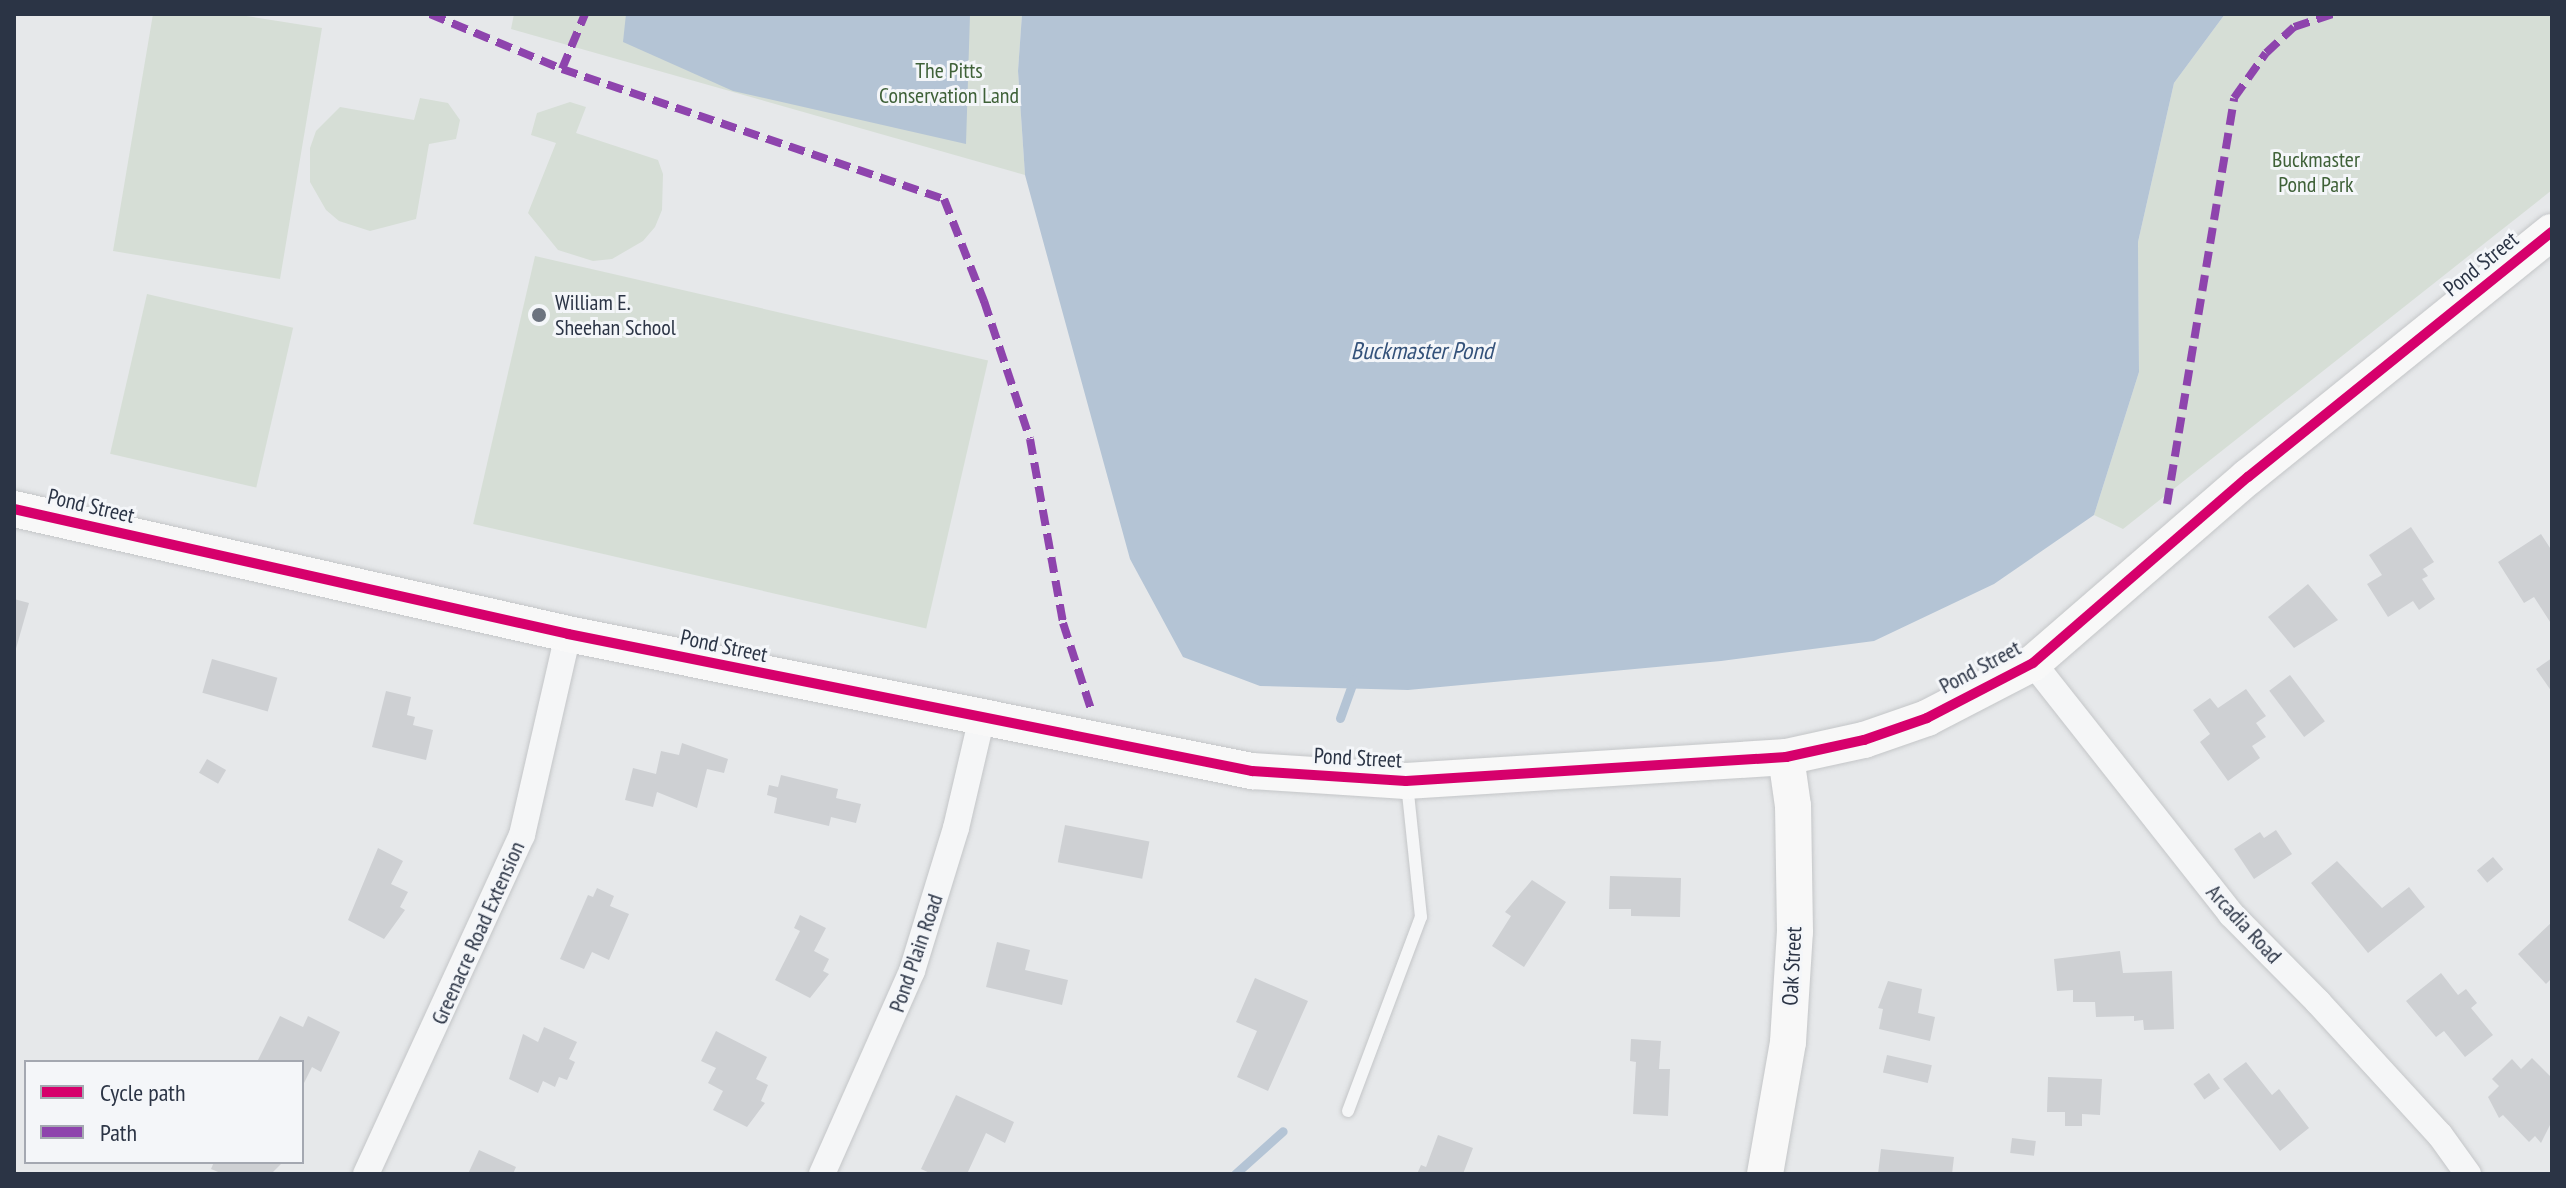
<!DOCTYPE html>
<html>
<head>
<meta charset="utf-8">
<style>
	body { margin:0 }
	#map { position:relative; width:2566px; height:1188px; overflow:hidden; background:#e6e8ea; font-family:"PT Sans Narrow",sans-serif }
	div>[style] { position:absolute }
	.green>* { inset:0; background:#d6ded6; transform-origin:0 0 }
	.water>* { inset:0; background:#b4c4d5 }
	.stream>* { height:9px; margin:-4.5px; padding:0 4.5px; transform-origin:4.5px; border-radius:4.5px; background:#b4c4d5 }
	.building>* { inset:0; background:#ced0d3; transform-origin:0 0 }
	.roads { filter:drop-shadow(0 0 2px #c4c6c8) drop-shadow(0 0 2px #c4c6c8) }
	.lane>* { height:12px; margin:-6px; padding:0 6px; transform-origin:6px; border-radius:6px; background:#f5f6f7 }
	.street>* { height:26px; margin:-13px; padding:0 13px; transform-origin:13px; border-radius:13px; background:#f5f6f7 }
	.secondary>* { height:36px; margin:-18px; padding:0 18px; transform-origin:18px; border-radius:18px; background:#f8f8f8 }
	.quiet>* { height:8px; margin-top:-4px; transform-origin:0; background:repeating-linear-gradient(90deg,#8e44ad 0 16px,transparent 0 24px) }
	.cycleway>* { height:10px; margin:-5px; padding:0 5px; transform-origin:5px; border-radius:5px; background:#d6006c }
	.dots>* { width:22px; height:22px; translate:-50% -50%; box-sizing:border-box; border:4px solid #f4f6f9; border-radius:50% }
	span { translate:-50% -50%; white-space:nowrap; text-align:center; line-height:1.15; -webkit-text-stroke:6px #f4f6f9; paint-order:stroke }
	.park-label { font-size:22px; color:#3f6138 }
	.street-label { font-size:22px; color:#2b3445 }
	.poi-label { font-size:22px; color:#2b3445 }
	.left { translate:0 -50%; text-align:left }
	.water-label { font-size:24px; color:#34527a; font-style:italic }
	.frame { position:absolute; inset:0; border:16px solid #2b3445; pointer-events:none }
	.legend { position:absolute; left:24px; top:1060px; width:280px; height:104px; box-sizing:border-box; background:#f4f6f9; border:2px solid #a4a8b1; margin:0; padding:10px 14px; list-style:none; font-size:24px; color:#2b3445 }
	.legend li { display:flex; align-items:center; gap:16px; height:40px }
	.legend b { width:40px; border:2px solid #a4a8b1 }
</style>
</head>
<body>
<div id="map">
	<div class="green">
		<div style="clip-path:polygon(153px 14px,234px 14px,322px 28px,280px 279px,113px 251px)"></div>
		<div style="clip-path:polygon(514px 14px,1022px 14px,1018px 71px,1025px 175px,511px 29px)"></div>
		<div style="clip-path:polygon(2225px 14px,2552px 14px,2552px 190px,2123px 529px,2094px 515px,2139px 372px,2138px 242px,2174px 83px)"></div>
		<div style="clip-path:polygon(420px 98px,448px 103px,460px 120px,456px 139px,429px 144px,416px 219px,370px 231px,339px 221px,326px 210px,310px 182px,310px 148px,316px 131px,340px 107px,414px 120px)"></div>
		<div style="clip-path:polygon(570px 102px,586px 107px,576px 133px,658px 160px,663px 174px,662px 210px,655px 227px,643px 241px,612px 259px,593px 261px,558px 250px,528px 213px,556px 143px,531px 135px,537px 113px)"></div>
		<div style="left:535px;top:256px;width:465px;height:275px;rotate:13deg"></div>
		<div style="left:147px;top:294px;width:150px;height:164px;rotate:13deg"></div>
	</div>
	<div class="water">
		<div style="clip-path:polygon(626px 14px,970px 14px,966px 144px,733px 91px,623px 42px)"></div>
		<div style="clip-path:polygon(1022px 14px,2225px 14px,2174px 83px,2138px 242px,2139px 372px,2094px 515px,1994px 584px,1874px 641px,1721px 661px,1408px 690px,1260px 686px,1183px 657px,1130px 559px,1025px 175px,1018px 71px)"></div>
	</div>
	<div class="stream">
		<div style="left:1340px;top:718px;width:41px;rotate:-70.3deg"></div>
		<div style="left:1235px;top:1174px;width:64px;rotate:-41.9deg"></div>
	</div>
	<div class="building">
		<div style="clip-path:polygon(2411px 527px,2434px 562px,2423px 569px,2428px 576px,2422px 579px,2435px 599px,2419px 610px,2413px 601px,2388px 617px,2367px 584px,2382px 575px,2369px 555px)"></div>
		<div style="clip-path:polygon(2541px 534px,2552px 551px,2552px 625px,2534px 597px,2524px 603px,2498px 562px)"></div>
		<div style="clip-path:polygon(2308px 584px,2338px 620px,2294px 648px,2268px 617px)"></div>
		<div style="clip-path:polygon(14px 599px,29px 603px,15px 652px,14px 652px)"></div>
		<div style="clip-path:polygon(2552px 658px,2552px 692px,2536px 669px)"></div>
		<div style="left:212px;top:659px;width:68px;height:35px;rotate:16deg"></div>
		<div style="left:2290px;top:675px;width:58px;height:26px;rotate:53deg"></div>
		<div style="clip-path:polygon(2246px 689px,2266px 716px,2256px 723px,2266px 737px,2252px 746px,2260px 758px,2228px 781px,2200px 742px,2210px 734px,2193px 710px,2210px 698px,2218px 708px)"></div>
		<div style="clip-path:polygon(386px 691px,411px 697px,407px 715px,415px 717px,413px 725px,433px 730px,426px 760px,372px 747px)"></div>
		<div style="clip-path:polygon(682px 743px,728px 759px,724px 773px,707px 769px,697px 808px,657px 792px,653px 807px,625px 800px,633px 768px,656px 774px,661px 751px,679px 755px)"></div>
		<div style="left:207px;top:759px;width:22px;height:16px;rotate:30deg"></div>
		<div style="clip-path:polygon(781px 775px,838px 789px,836px 798px,861px 804px,856px 823px,831px 817px,829px 826px,774px 813px,777px 798px,767px 795px,769px 785px,778px 787px)"></div>
		<div style="left:1065px;top:825px;width:86px;height:38px;rotate:11deg"></div>
		<div style="clip-path:polygon(2276px 830px,2292px 854px,2254px 879px,2234px 849px,2260px 832px,2264px 838px)"></div>
		<div style="clip-path:polygon(378px 848px,403px 861px,391px 884px,408px 892px,400px 907px,405px 910px,384px 939px,348px 920px)"></div>
		<div style="left:2493px;top:857px;width:16px;height:21px;rotate:50deg"></div>
		<div style="clip-path:polygon(2337px 861px,2382px 908px,2409px 887px,2425px 907px,2368px 953px,2311px 883px)"></div>
		<div style="clip-path:polygon(1610px 876px,1681px 878px,1680px 917px,1631px 916px,1631px 909px,1609px 909px)"></div>
		<div style="clip-path:polygon(1532px 880px,1566px 902px,1524px 967px,1492px 946px,1511px 916px,1505px 912px)"></div>
		<div style="clip-path:polygon(597px 888px,614px 896px,610px 906px,629px 914px,609px 960px,592px 952px,584px 969px,560px 959px,588px 895px,593px 897px)"></div>
		<div style="clip-path:polygon(800px 915px,826px 928px,814px 951px,829px 959px,823px 971px,829px 974px,810px 998px,775px 980px,800px 931px,794px 928px)"></div>
		<div style="clip-path:polygon(2552px 922px,2552px 978px,2546px 984px,2518px 954px)"></div>
		<div style="clip-path:polygon(997px 942px,1030px 950px,1025px 970px,1068px 980px,1062px 1005px,986px 987px)"></div>
		<div style="clip-path:polygon(2120px 951px,2123px 973px,2172px 971px,2174px 1029px,2144px 1030px,2143px 1020px,2134px 1021px,2134px 1016px,2096px 1017px,2095px 1002px,2073px 1002px,2073px 990px,2057px 991px,2054px 959px)"></div>
		<div style="clip-path:polygon(2441px 973px,2458px 995px,2466px 989px,2477px 1003px,2471px 1008px,2493px 1035px,2465px 1057px,2444px 1031px,2436px 1037px,2406px 1001px)"></div>
		<div style="clip-path:polygon(1255px 978px,1308px 1001px,1268px 1091px,1237px 1077px,1257px 1031px,1236px 1022px)"></div>
		<div style="clip-path:polygon(1888px 981px,1922px 989px,1918px 1013px,1935px 1017px,1930px 1041px,1879px 1029px,1883px 1009px,1878px 1008px)"></div>
		<div style="clip-path:polygon(280px 1016px,303px 1027px,308px 1016px,340px 1032px,321px 1072px,312px 1067px,302px 1087px,302px 1062px,257px 1062px)"></div>
		<div style="clip-path:polygon(544px 1027px,577px 1042px,569px 1059px,575px 1062px,567px 1080px,559px 1077px,555px 1087px,543px 1081px,538px 1093px,509px 1079px,523px 1034px,538px 1042px)"></div>
		<div style="clip-path:polygon(716px 1031px,767px 1057px,756px 1079px,768px 1085px,761px 1101px,765px 1103px,747px 1127px,713px 1110px,723px 1091px,708px 1083px,716px 1068px,701px 1061px)"></div>
		<div style="clip-path:polygon(1631px 1039px,1661px 1041px,1659px 1069px,1670px 1069px,1668px 1116px,1633px 1114px,1636px 1062px,1630px 1061px)"></div>
		<div style="left:1887px;top:1055px;width:46px;height:18px;rotate:13deg"></div>
		<div style="clip-path:polygon(2532px 1058px,2552px 1078px,2552px 1121px,2541px 1143px,2535px 1136px,2529px 1142px,2503px 1115px,2499px 1118px,2488px 1097px,2499px 1086px,2492px 1079px,2512px 1059px,2521px 1069px)"></div>
		<div style="clip-path:polygon(2246px 1062px,2272px 1095px,2279px 1089px,2309px 1128px,2280px 1151px,2223px 1079px)"></div>
		<div style="left:2209px;top:1073px;width:19px;height:19px;rotate:55deg"></div>
		<div style="clip-path:polygon(2048px 1077px,2102px 1079px,2100px 1115px,2082px 1114px,2082px 1126px,2065px 1126px,2065px 1112px,2047px 1112px)"></div>
		<div style="clip-path:polygon(956px 1095px,1014px 1122px,1005px 1143px,986px 1133px,967px 1174px,932px 1174px,921px 1169px)"></div>
		<div style="clip-path:polygon(1438px 1135px,1473px 1148px,1463px 1174px,1417px 1174px,1421px 1165px,1426px 1167px)"></div>
		<div style="left:2012px;top:1138px;width:24px;height:15px;rotate:7deg"></div>
		<div style="clip-path:polygon(1881px 1149px,1954px 1157px,1952px 1174px,1878px 1174px)"></div>
		<div style="clip-path:polygon(479px 1150px,516px 1167px,513px 1174px,468px 1174px)"></div>
		<div style="clip-path:polygon(214px 1162px,283px 1162px,271px 1174px,223px 1174px,211px 1169px)"></div>
	</div>
	<div class="roads">
		<div class="lane">
			<div style="left:1348px;top:1111px;width:207px;rotate:-69.4deg"></div>
			<div style="left:1421px;top:917px;width:134px;rotate:-96deg"></div>
		</div>
		<div class="street">
			<div style="left:2033px;top:663px;width:320px;rotate:51.7deg"></div>
			<div style="left:2231px;top:914px;width:124px;rotate:45.3deg"></div>
			<div style="left:2318px;top:1002px;width:180px;rotate:47.5deg"></div>
			<div style="left:2440px;top:1135px;width:48px;rotate:54.3deg"></div>
			<div style="left:366px;top:1174px;width:373px;rotate:-65.3deg"></div>
			<div style="left:522px;top:835px;width:206px;rotate:-77.1deg"></div>
			<div style="left:822px;top:1174px;width:222px;rotate:-66.1deg"></div>
			<div style="left:912px;top:971px;width:150px;rotate:-72.9deg"></div>
			<div style="left:956px;top:828px;width:110px;rotate:-76.8deg"></div>
		</div>
		<div class="secondary">
			<div style="left:14px;top:509px;width:568px;rotate:12.71deg"></div>
			<div style="left:568px;top:634px;width:698px;rotate:11.33deg"></div>
			<div style="left:1252px;top:771px;width:154px;rotate:3.7deg"></div>
			<div style="left:1406px;top:781px;width:381px;rotate:-3.6deg"></div>
			<div style="left:1786px;top:757px;width:80px;rotate:-12.3deg"></div>
			<div style="left:1864px;top:740px;width:67px;rotate:-19.2deg"></div>
			<div style="left:1927px;top:718px;width:119px;rotate:-27.4deg"></div>
			<div style="left:2033px;top:663px;width:284px;rotate:-40.9deg"></div>
			<div style="left:2248px;top:477px;width:390px;rotate:-38.9deg"></div>
			<div style="left:1765px;top:1174px;width:134px;rotate:-80.1deg"></div>
			<div style="left:1788px;top:1042px;width:110px;rotate:-86.4deg"></div>
			<div style="left:1795px;top:932px;width:126px;rotate:-90.9deg"></div>
			<div style="left:1793px;top:806px;width:49px;rotate:-98.1deg"></div>
		</div>
	</div>
	<div class="quiet">
		<div style="left:430px;top:14px;width:143px;rotate:22.6deg"></div>
		<div style="left:562px;top:69px;width:60px;rotate:-67.3deg"></div>
		<div style="left:562px;top:69px;width:404px;rotate:18.8deg"></div>
		<div style="left:944px;top:199px;width:110px;rotate:68.6deg"></div>
		<div style="left:984px;top:301px;width:145px;rotate:71.6deg"></div>
		<div style="left:1030px;top:439px;width:187px;rotate:79.8deg"></div>
		<div style="left:1063px;top:623px;width:94px;rotate:72deg"></div>
		<div style="left:2167px;top:504px;width:411px;rotate:-80.6deg"></div>
		<div style="left:2234px;top:98px;width:55px;rotate:-54.6deg"></div>
		<div style="left:2266px;top:53px;width:38px;rotate:-43deg"></div>
		<div style="left:2294px;top:27px;width:41px;rotate:-18.4deg"></div>
	</div>
	<div class="cycleway">
		<div style="left:14px;top:509px;width:568px;rotate:12.71deg"></div>
		<div style="left:568px;top:634px;width:698px;rotate:11.33deg"></div>
		<div style="left:1252px;top:771px;width:154px;rotate:3.7deg"></div>
		<div style="left:1406px;top:781px;width:381px;rotate:-3.6deg"></div>
		<div style="left:1786px;top:757px;width:80px;rotate:-12.3deg"></div>
		<div style="left:1864px;top:740px;width:67px;rotate:-19.2deg"></div>
		<div style="left:1927px;top:718px;width:119px;rotate:-27.4deg"></div>
		<div style="left:2033px;top:663px;width:284px;rotate:-40.9deg"></div>
		<div style="left:2248px;top:477px;width:390px;rotate:-38.9deg"></div>
	</div>
	<div class="dots">
		<div style="left:539px;top:315px;background:#6c737f"></div>
	</div>
	<div class="park-label">
		<span style="left:949px;top:83px">The Pitts<br>Conservation Land</span>
		<span style="left:2316px;top:172px">Buckmaster<br>Pond Park</span>
	</div>
	<div class="street-label">
		<span style="left:2481px;top:264px;rotate:-39deg">Pond Street</span>
		<span style="left:91px;top:506px;rotate:13deg">Pond Street</span>
		<span style="left:724px;top:646px;rotate:12deg">Pond Street</span>
		<span style="left:1980px;top:667px;rotate:-28deg">Pond Street</span>
		<span style="left:1358px;top:758px;rotate:3deg">Pond Street</span>
		<span style="left:2244px;top:924px;rotate:47deg">Arcadia Road</span>
		<span style="left:478px;top:933px;rotate:-66deg">Greenacre Road Extension</span>
		<span style="left:916px;top:953px;rotate:-71deg">Pond Plain Road</span>
		<span style="left:1792px;top:966px;rotate:-87deg">Oak Street</span>
	</div>
	<div class="poi-label">
		<span class="left" style="left:555px;top:315px">William E.<br>Sheehan School</span>
	</div>
	<div class="water-label">
		<span style="left:1422px;top:351px">Buckmaster Pond</span>
	</div>
	<div class="frame"></div>
	<ul class="legend">
	<li><b style="height:10px;background:#d6006c"></b>Cycle path</li>
	<li><b style="height:10px;background:#8e44ad"></b>Path</li>
	</ul>
</div>
</body>
</html>
